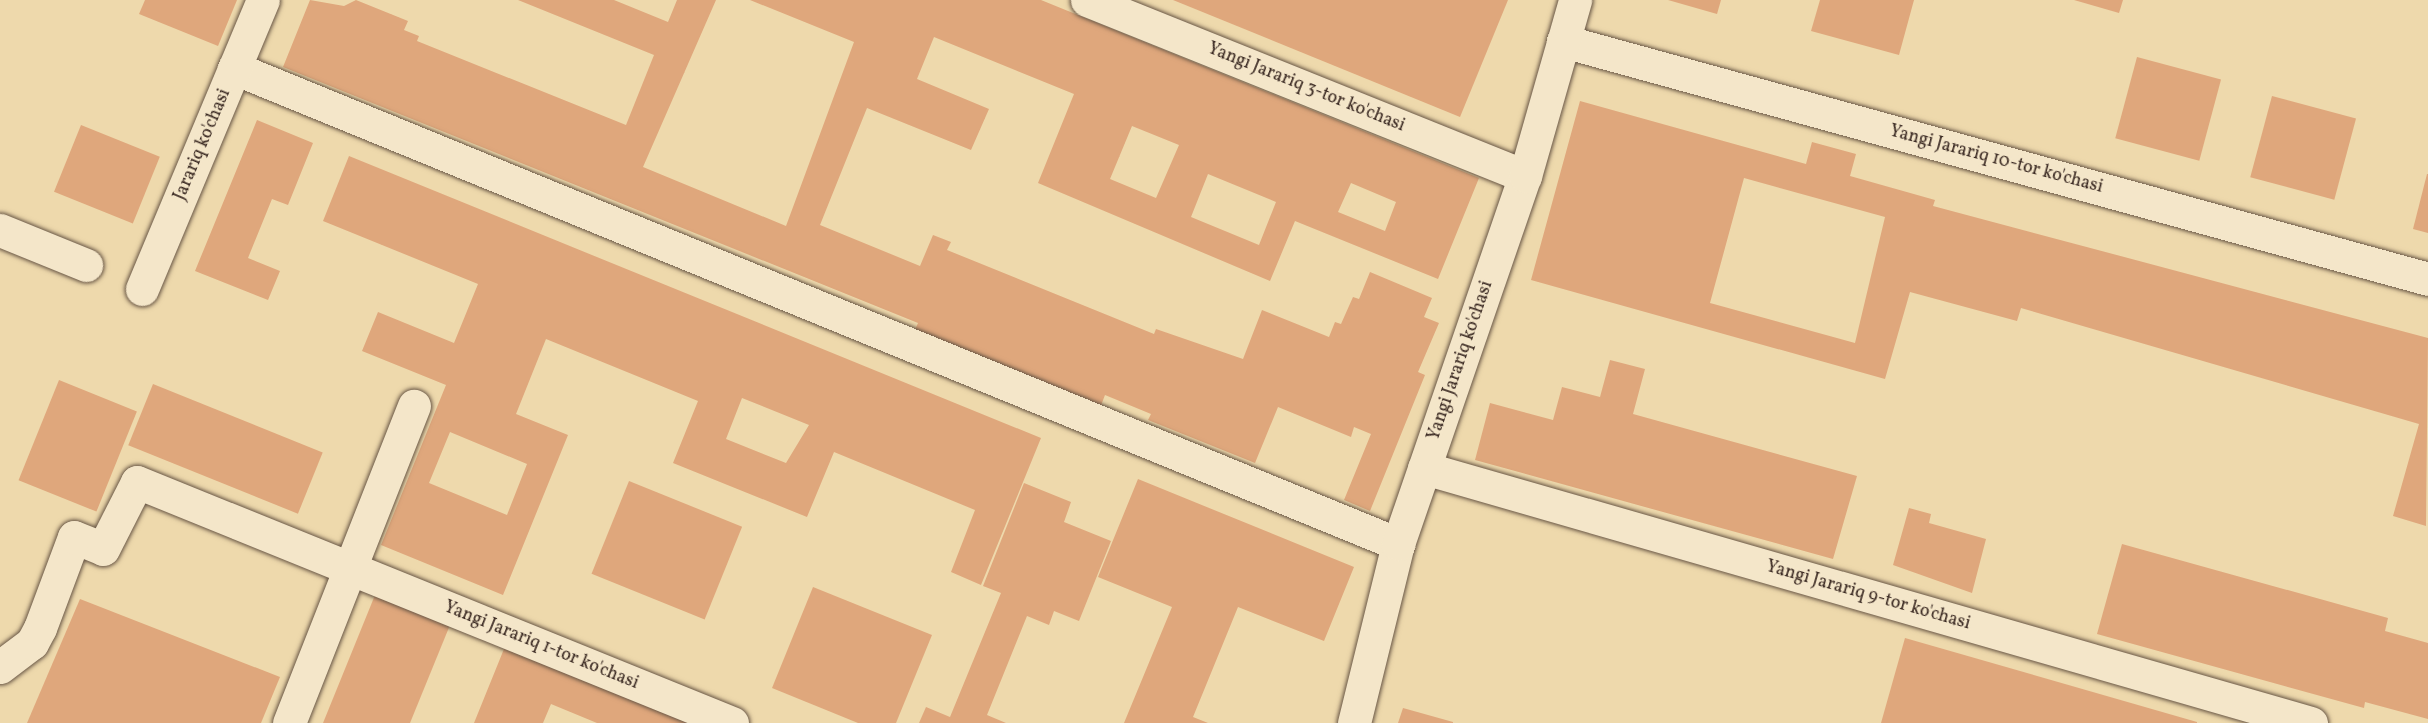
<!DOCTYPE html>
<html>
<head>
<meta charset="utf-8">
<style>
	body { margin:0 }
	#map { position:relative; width:2428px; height:723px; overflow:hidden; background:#eed9ac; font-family:Vollkorn,serif }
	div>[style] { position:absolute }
	.building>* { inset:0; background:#dfa77c; transform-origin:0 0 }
	.roads { filter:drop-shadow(0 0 2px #685645) drop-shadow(0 0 2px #685645) }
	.minor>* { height:33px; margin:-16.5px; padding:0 16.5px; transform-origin:16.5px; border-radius:16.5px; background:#f4e6c9 }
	span { translate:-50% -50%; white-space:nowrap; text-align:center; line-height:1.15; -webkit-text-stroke:4.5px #f4e6c9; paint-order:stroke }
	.street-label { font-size:18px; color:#3b2a23 }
</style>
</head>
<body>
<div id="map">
	<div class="building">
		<div style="clip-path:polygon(145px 0,237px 0,218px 46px,139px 14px)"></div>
		<div style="clip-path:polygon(evenodd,310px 0,344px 6px,356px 0,408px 21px,404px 30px,419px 36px,417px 41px,626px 125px,654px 55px,518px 0,614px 0,668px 22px,677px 0,716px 0,643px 167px,786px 226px,854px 42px,750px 0,1041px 0,1479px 178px,1438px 279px,1295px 221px,1270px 281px,1038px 183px,1074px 94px,934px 37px,917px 79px,989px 109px,971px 150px,867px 108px,820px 225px,920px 266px,933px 235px,951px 242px,947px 250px,1154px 334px,1156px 329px,1243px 359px,1262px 310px,1329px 337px,1335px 322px,1341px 324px,1353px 297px,1359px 299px,1370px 272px,1432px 298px,1424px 317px,1439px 323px,1418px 372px,1425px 375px,1370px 511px,1344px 500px,1371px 434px,1354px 427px,1351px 437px,1278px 407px,1255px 463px,1148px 420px,1151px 414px,1105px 395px,1100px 408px,914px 332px,918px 323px,283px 67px,310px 0,1132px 126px,1179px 145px,1156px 198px,1110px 179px,1132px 126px,310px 0,1208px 174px,1276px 202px,1259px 245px,1191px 217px,1208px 174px,310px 0,1351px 183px,1396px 202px,1385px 231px,1338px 212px,1351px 183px)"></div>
		<div style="clip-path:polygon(1173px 0,1508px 0,1460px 117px)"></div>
		<div style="clip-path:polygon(1668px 0,1721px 0,1717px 14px)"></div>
		<div style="clip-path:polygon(1820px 0,1914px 0,1899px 55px,1811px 31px)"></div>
		<div style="clip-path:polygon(2074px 0,2123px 0,2119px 13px)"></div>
		<div style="left:2137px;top:57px;width:87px;height:84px;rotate:15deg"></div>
		<div style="left:2272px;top:96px;width:87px;height:84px;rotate:15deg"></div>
		<div style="clip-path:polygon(evenodd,1580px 101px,1806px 164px,1812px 142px,1856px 154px,1850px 176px,1935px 200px,1933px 206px,2428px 338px,2426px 526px,2393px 516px,2419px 424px,2021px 308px,2017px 321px,1910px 292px,1885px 379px,1531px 280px,1580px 101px,1744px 178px,1885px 217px,1855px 343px,1710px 303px,1744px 178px)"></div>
		<div style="clip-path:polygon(257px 120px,313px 143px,288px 205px,272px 199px,248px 258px,280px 271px,268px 300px,195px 271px)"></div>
		<div style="left:81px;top:125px;width:85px;height:72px;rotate:22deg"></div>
		<div style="clip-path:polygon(evenodd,349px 156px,1041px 438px,981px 585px,951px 572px,975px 510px,834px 452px,807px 517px,673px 463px,698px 401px,546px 339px,516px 414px,568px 435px,503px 595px,381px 545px,446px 385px,362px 351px,378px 312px,454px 343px,478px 284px,323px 221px,349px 156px,742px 398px,809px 425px,786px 463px,726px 439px,742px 398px,349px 156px,450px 432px,527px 464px,507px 515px,429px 483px,450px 432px)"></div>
		<div style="clip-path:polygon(2427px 174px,2428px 174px,2428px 233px,2413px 229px)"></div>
		<div style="clip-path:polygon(1610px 360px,1645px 369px,1633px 414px,1857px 476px,1833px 559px,1475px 460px,1490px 403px,1553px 420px,1562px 387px,1600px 397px)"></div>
		<div style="left:59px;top:380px;width:84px;height:108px;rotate:22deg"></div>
		<div style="left:153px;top:384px;width:183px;height:66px;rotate:22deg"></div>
		<div style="clip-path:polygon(1138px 479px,1354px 567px,1324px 641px,1238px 607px,1193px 717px,1208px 723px,1124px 723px,1172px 607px,1098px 577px)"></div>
		<div style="left:629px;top:481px;width:122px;height:100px;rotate:22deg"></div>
		<div style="clip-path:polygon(1024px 483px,1071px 502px,1064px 522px,1111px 541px,1079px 621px,1054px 611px,1049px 625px,1027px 616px,987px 715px,1006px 723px,919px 723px,926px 707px,950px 717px,1001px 593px,983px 586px)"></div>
		<div style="clip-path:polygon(1909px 508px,1931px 514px,1929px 523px,1986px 539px,1972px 593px,1893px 565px)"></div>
		<div style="clip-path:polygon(2122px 544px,2388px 618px,2385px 631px,2428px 643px,2428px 719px,2365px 702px,2364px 708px,2097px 634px)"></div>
		<div style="clip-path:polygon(813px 587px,932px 635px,896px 723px,858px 723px,772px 688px)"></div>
		<div style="clip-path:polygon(375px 595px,450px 625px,410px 723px,323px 723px)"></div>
		<div style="clip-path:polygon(80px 599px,280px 677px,261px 723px,27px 723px)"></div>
		<div style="clip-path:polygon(1905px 638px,2197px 722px,2197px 723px,1881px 723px)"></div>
		<div style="clip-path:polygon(506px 644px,690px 718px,688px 723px,597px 723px,551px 704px,543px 723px,474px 723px)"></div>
		<div style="clip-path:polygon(1403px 708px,1453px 722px,1453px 723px,1398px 723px)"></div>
	</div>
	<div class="roads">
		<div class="minor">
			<div style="left:1087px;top:0;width:472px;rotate:21.9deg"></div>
			<div style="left:1563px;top:41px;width:897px;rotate:15.38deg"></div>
			<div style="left:234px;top:68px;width:1258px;rotate:22.24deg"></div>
			<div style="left:0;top:230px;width:93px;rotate:22.1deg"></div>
			<div style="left:142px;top:289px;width:313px;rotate:-67.3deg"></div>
			<div style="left:1424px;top:468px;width:923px;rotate:16.04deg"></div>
			<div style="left:0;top:667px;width:40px;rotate:-37deg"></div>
			<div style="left:32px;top:643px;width:17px;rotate:-62deg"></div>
			<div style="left:40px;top:628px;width:97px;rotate:-69.5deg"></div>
			<div style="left:74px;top:537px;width:31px;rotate:22deg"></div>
			<div style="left:103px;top:549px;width:75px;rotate:-63.1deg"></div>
			<div style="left:137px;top:482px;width:642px;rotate:22.05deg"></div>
			<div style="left:289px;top:723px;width:341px;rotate:-68.5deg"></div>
			<div style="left:1354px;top:723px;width:184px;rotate:-76.2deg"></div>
			<div style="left:1398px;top:544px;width:389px;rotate:-71deg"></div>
			<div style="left:1525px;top:176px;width:183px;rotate:-74.1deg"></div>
		</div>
	</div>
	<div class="street-label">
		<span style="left:1306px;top:88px;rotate:22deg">Yangi Jarariq 3-tor ko'chasi</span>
		<span style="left:203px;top:145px;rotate:-67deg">Jarariq ko'chasi</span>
		<span style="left:1996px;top:160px;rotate:15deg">Yangi Jarariq 10-tor ko'chasi</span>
		<span style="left:1461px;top:361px;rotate:-71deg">Yangi Jarariq ko'chasi</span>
		<span style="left:1868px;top:596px;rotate:16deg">Yangi Jarariq 9-tor ko'chasi</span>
		<span style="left:541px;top:646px;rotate:22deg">Yangi Jarariq 1-tor ko'chasi</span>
	</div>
</div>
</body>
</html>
